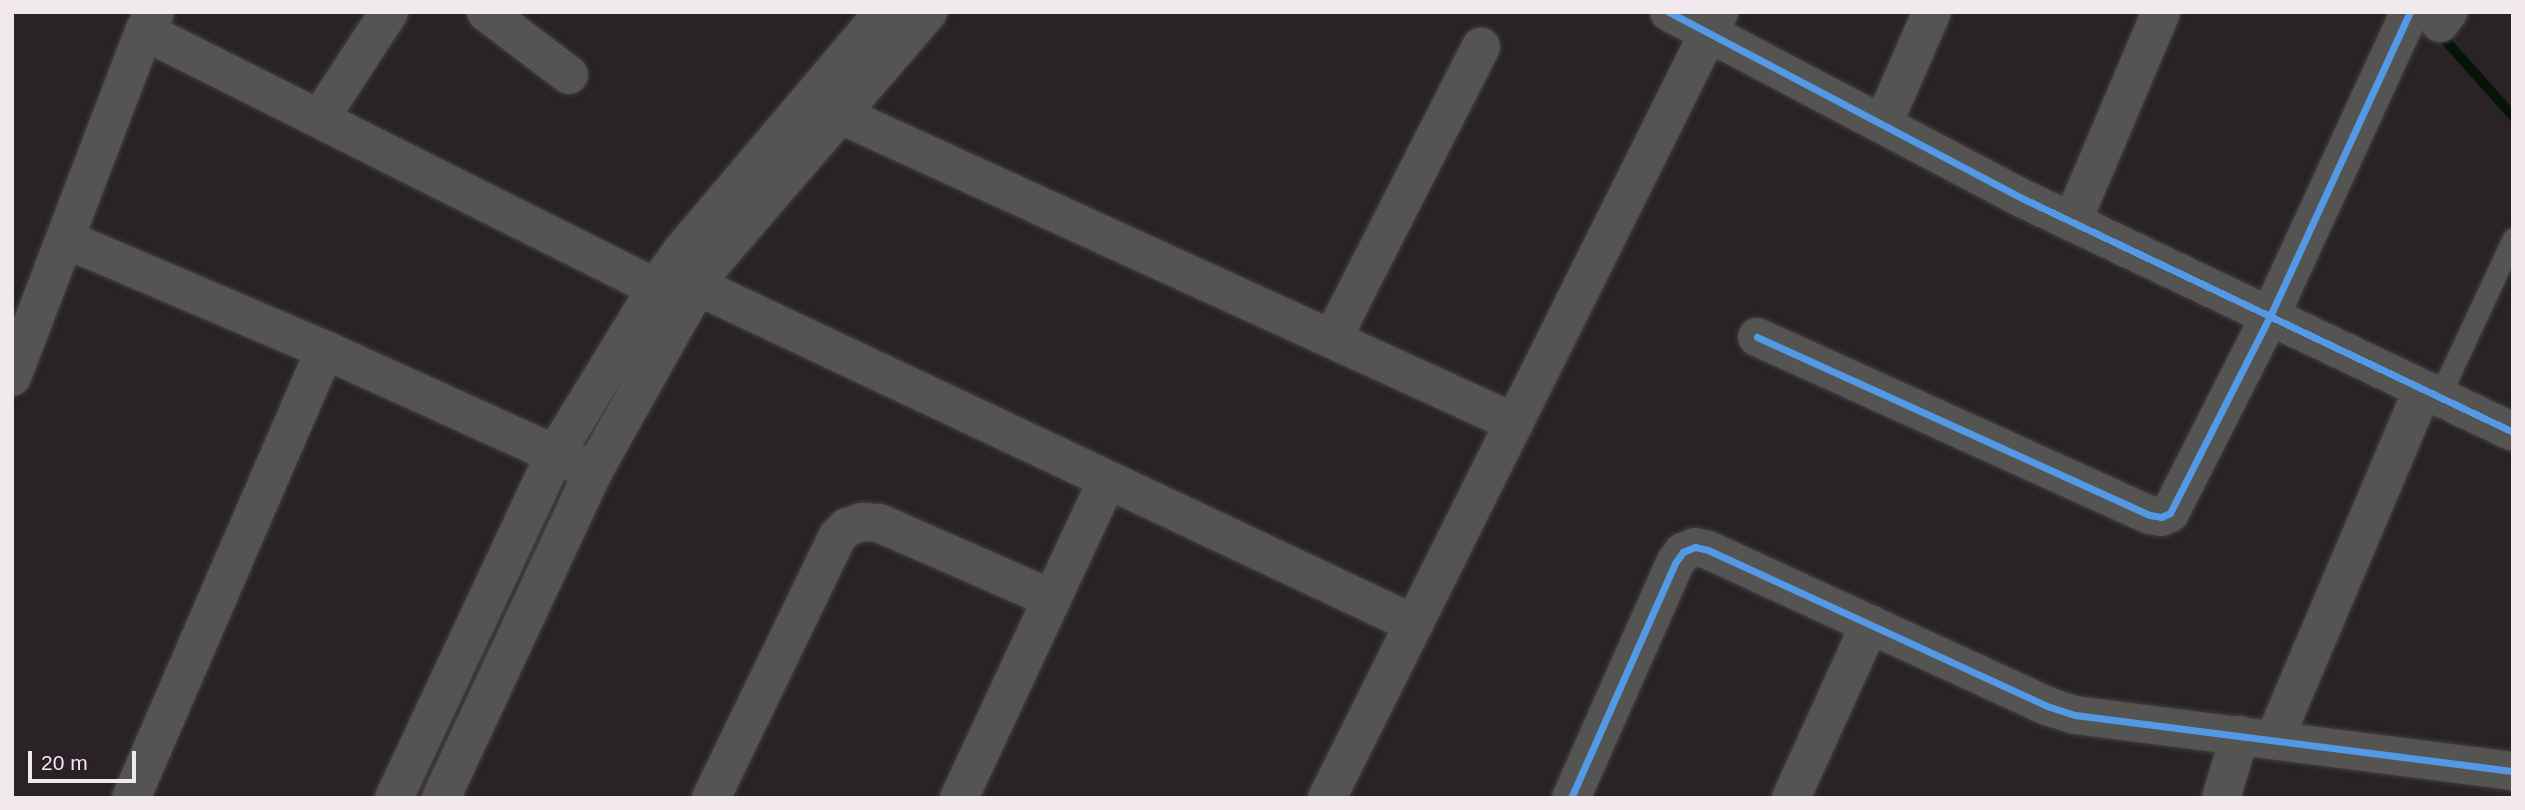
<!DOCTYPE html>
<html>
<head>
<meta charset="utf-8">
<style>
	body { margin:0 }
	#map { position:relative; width:2525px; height:810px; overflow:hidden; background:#292226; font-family:Arial,sans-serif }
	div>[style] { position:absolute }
	.stream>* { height:10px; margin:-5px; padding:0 5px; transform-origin:5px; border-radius:5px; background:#041407 }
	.roads { filter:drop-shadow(0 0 2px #443f42) drop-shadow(0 0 2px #443f42) }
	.lane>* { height:21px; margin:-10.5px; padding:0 10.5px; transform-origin:10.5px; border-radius:10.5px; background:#545453 }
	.street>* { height:38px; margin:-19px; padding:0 19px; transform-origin:19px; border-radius:19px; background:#545453 }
	.cycleway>* { height:7px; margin:-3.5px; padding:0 3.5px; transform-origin:3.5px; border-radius:3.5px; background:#5399e6 }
	span { translate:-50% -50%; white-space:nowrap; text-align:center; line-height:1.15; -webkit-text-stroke:7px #2c1f27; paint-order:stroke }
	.frame { position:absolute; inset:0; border:14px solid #f2e9ee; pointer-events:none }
	.scale { position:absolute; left:28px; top:751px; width:108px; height:32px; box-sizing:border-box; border:4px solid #f2e9ee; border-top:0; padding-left:9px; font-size:21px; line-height:24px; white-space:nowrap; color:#f2e9ee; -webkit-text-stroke:5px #2c1f27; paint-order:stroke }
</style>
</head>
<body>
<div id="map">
	<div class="stream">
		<div style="left:2436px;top:30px;width:115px;rotate:48.2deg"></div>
	</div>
	<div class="roads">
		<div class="lane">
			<div style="left:2439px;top:397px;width:175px;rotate:-65deg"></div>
		</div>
		<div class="street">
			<div style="left:486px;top:12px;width:104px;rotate:37.2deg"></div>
			<div style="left:1669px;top:12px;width:403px;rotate:27.8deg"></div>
			<div style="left:2026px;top:200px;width:539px;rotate:25.47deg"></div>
			<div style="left:2440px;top:23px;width:14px;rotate:-54deg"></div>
			<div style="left:144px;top:31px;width:600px;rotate:26.65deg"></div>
			<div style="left:817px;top:104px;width:767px;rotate:24.56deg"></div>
			<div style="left:320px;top:118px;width:126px;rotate:-56.9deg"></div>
			<div style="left:1883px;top:124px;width:122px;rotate:-66.4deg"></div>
			<div style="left:2072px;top:222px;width:228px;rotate:-67deg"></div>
			<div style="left:65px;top:239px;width:283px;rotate:23.1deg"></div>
			<div style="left:325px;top:350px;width:279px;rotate:24.4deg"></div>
			<div style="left:697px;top:286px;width:793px;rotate:25.24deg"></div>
			<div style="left:1757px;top:337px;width:431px;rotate:24.4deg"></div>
			<div style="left:2150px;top:515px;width:11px;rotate:10deg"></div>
			<div style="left:2161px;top:517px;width:10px;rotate:-24deg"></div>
			<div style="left:2170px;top:513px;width:221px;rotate:-63.1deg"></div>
			<div style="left:2270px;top:316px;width:335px;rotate:-65.3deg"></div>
			<div style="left:1332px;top:339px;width:328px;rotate:-63deg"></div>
			<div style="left:12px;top:377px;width:370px;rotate:-69.1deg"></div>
			<div style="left:144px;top:31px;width:22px;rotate:-60deg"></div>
			<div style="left:2274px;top:740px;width:381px;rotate:-67deg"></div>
			<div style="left:131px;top:798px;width:488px;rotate:-66.6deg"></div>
			<div style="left:394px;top:798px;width:380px;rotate:-64.9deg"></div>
			<div style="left:555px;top:454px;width:212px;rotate:-58.5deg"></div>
			<div style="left:666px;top:273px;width:26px;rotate:-54deg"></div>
			<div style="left:681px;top:252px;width:314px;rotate:-49.8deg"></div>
			<div style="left:441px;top:798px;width:360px;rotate:-65deg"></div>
			<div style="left:593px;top:472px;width:233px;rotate:-60.7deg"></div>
			<div style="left:707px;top:269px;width:339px;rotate:-49.3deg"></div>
			<div style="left:711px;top:798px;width:290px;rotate:-64.2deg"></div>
			<div style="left:837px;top:537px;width:14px;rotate:-45deg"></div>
			<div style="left:847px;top:527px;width:16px;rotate:-18deg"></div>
			<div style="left:862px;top:522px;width:17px;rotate:3deg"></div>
			<div style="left:879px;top:523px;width:189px;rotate:23.7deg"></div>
			<div style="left:959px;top:798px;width:351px;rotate:-65deg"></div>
			<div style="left:1327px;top:798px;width:878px;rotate:-63.49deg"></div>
			<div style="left:1571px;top:798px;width:257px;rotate:-66.1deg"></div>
			<div style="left:1675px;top:563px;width:14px;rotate:-54deg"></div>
			<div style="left:1683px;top:552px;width:13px;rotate:-23deg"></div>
			<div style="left:1695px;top:547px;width:13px;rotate:13deg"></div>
			<div style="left:1708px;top:550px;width:376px;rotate:24.7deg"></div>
			<div style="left:2050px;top:707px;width:26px;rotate:18deg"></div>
			<div style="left:2075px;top:715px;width:442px;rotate:7.3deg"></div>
			<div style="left:1791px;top:798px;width:191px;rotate:-65.6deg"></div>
			<div style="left:2221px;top:798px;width:66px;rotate:-73.2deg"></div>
		</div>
	</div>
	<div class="cycleway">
		<div style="left:1669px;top:12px;width:403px;rotate:27.8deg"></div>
		<div style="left:2026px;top:200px;width:539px;rotate:25.47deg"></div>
		<div style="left:1757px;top:337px;width:431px;rotate:24.4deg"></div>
		<div style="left:2150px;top:515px;width:11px;rotate:10deg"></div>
		<div style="left:2161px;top:517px;width:10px;rotate:-24deg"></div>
		<div style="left:2170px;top:513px;width:221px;rotate:-63.1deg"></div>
		<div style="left:2270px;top:316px;width:335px;rotate:-65.3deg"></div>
		<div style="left:1571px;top:798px;width:257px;rotate:-66.1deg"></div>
		<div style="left:1675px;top:563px;width:14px;rotate:-54deg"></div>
		<div style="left:1683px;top:552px;width:13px;rotate:-23deg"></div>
		<div style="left:1695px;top:547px;width:13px;rotate:13deg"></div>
		<div style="left:1708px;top:550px;width:376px;rotate:24.7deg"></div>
		<div style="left:2050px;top:707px;width:26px;rotate:18deg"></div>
		<div style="left:2075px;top:715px;width:442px;rotate:7.3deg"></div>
	</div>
	<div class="frame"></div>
	<div class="scale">20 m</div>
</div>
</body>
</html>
